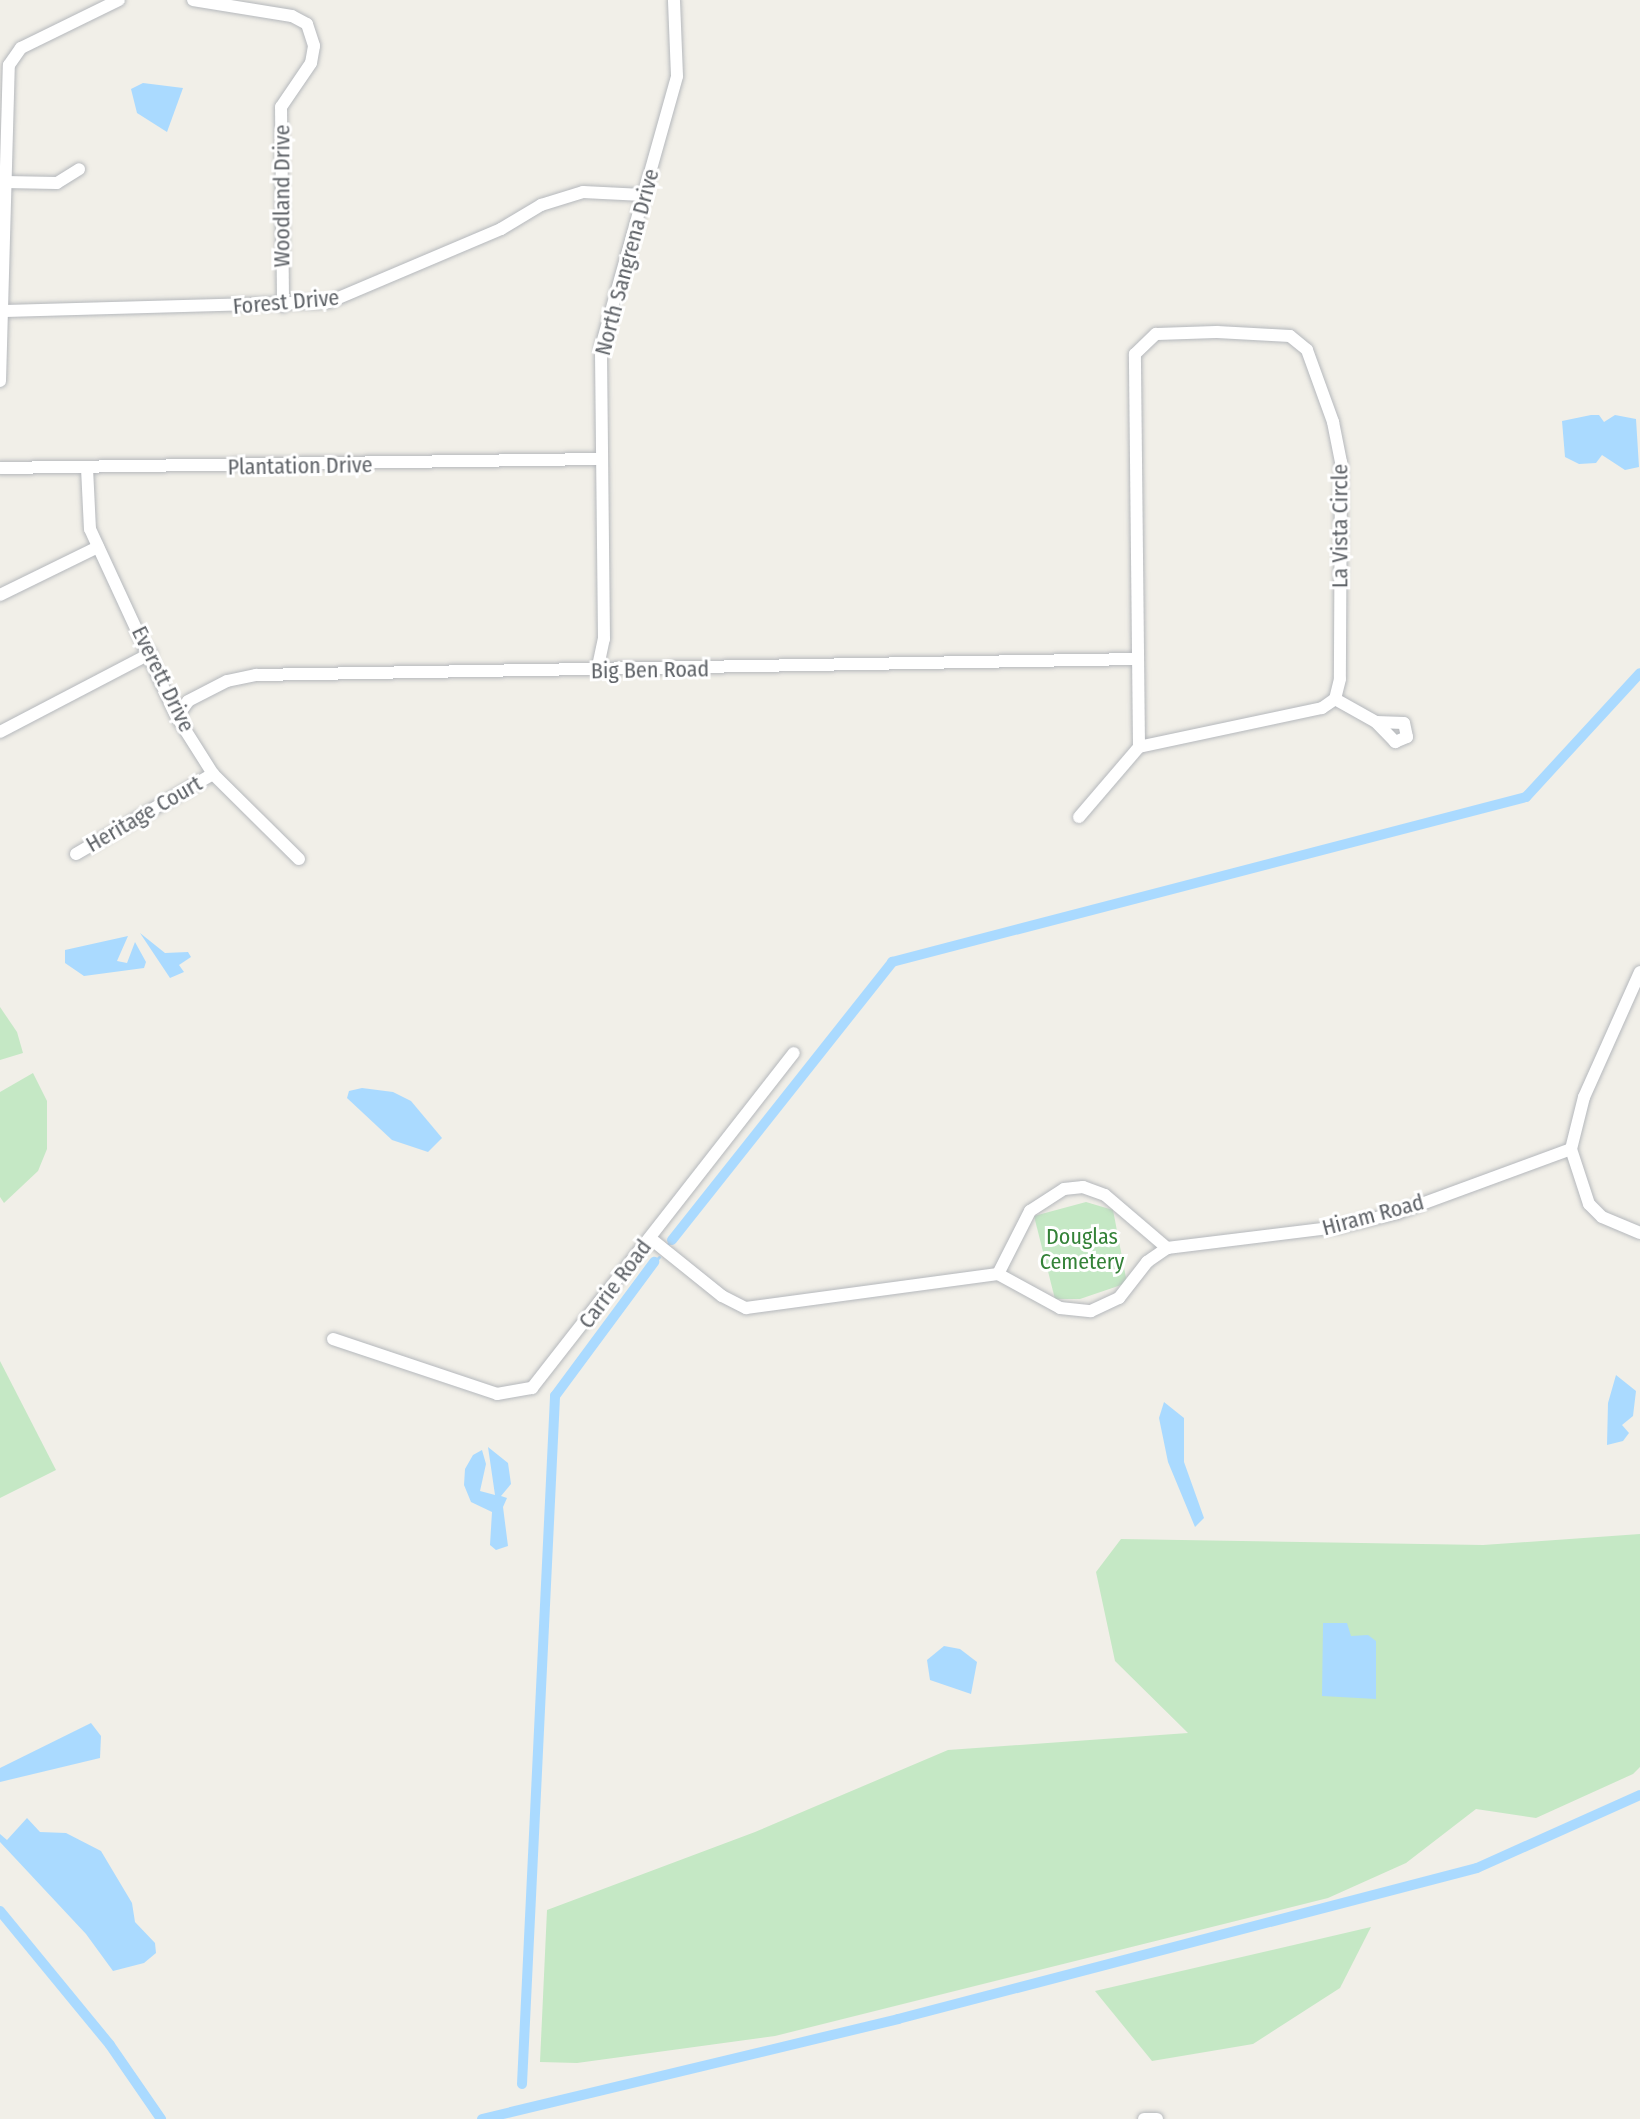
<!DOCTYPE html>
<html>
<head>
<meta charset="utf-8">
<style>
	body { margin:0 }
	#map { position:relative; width:1640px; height:2119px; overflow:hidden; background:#f1efe8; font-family:"Fira Sans Condensed",sans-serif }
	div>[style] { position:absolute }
	.green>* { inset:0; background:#c5e8c5 }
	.water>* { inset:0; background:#aadaff }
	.stream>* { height:3px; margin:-1.5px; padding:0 1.5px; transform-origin:1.5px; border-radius:1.5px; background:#aadaff }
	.canal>* { height:10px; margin:-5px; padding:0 5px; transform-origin:5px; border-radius:5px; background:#aadaff }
	.roads { filter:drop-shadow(0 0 2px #b5b8bc) drop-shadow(0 0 2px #b5b8bc) }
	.minor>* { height:12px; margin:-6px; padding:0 6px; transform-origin:6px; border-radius:6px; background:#fff }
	span { translate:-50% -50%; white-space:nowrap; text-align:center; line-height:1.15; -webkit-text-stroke:6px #fff; paint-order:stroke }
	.street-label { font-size:22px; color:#5f6368 }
	.park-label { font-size:22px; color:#348238 }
</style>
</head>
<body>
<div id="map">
	<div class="green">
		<div style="clip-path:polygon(0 1007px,17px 1032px,23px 1053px,0 1060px)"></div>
		<div style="clip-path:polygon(33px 1073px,47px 1101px,47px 1149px,38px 1171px,4px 1203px,0 1197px,0 1092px)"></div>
		<div style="clip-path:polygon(1086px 1202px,1113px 1210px,1127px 1283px,1080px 1299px,1055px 1299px,1034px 1216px)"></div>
		<div style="clip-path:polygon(0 1361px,56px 1470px,0 1498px)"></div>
		<div style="clip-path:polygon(1640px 1534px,1640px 1767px,1633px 1774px,1536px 1818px,1476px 1809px,1406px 1863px,1328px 1898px,775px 2036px,577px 2063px,540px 2062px,547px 1910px,755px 1832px,948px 1750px,1188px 1733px,1115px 1661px,1096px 1572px,1121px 1539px,1483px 1545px)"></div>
		<div style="clip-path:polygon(1371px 1927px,1340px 1988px,1253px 2044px,1152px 2061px,1095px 1991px)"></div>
	</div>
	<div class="water">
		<div style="clip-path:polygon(143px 83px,183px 88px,167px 132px,137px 113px,131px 89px)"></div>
		<div style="clip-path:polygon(1591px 415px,1599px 415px,1604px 422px,1615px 415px,1636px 419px,1639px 467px,1625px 470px,1602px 455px,1596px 463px,1579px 464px,1565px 457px,1562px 421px)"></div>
		<div style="clip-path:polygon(140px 933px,165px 953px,188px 952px,191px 957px,179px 965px,184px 972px,170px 978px)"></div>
		<div style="clip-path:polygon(128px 936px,117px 961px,127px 963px,135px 942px,146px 962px,144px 968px,84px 976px,65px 963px,65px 950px)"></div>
		<div style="clip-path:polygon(362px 1088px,393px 1092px,411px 1101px,442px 1138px,428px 1152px,392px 1140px,347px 1098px,349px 1091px)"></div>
		<div style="clip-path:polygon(1616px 1375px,1636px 1391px,1633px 1416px,1622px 1425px,1629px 1433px,1623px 1441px,1607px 1445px,1608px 1403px)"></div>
		<div style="clip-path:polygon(1164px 1402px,1184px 1418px,1184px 1462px,1204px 1518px,1195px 1527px,1168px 1462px,1159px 1418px)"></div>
		<div style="clip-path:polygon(488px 1447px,508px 1463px,511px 1484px,501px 1496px,507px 1498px,503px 1507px,508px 1546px,496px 1550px,490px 1545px,492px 1512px,471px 1502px,464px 1485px,465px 1469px,473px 1455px,482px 1450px,486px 1464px,480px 1491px,495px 1495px)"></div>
		<div style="clip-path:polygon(1323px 1623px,1347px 1623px,1351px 1636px,1368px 1635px,1376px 1641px,1376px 1699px,1322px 1696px)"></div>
		<div style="clip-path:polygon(944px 1646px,960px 1649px,977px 1662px,971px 1694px,930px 1680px,927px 1660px)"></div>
		<div style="clip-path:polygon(91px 1723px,101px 1736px,100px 1758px,0 1782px,0 1768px)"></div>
		<div style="clip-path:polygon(27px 1818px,40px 1832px,66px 1833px,101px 1851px,132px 1903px,135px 1922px,155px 1943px,156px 1953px,144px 1963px,113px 1971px,86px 1934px,0 1842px,0 1834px,7px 1840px)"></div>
	</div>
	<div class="stream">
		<div style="left:668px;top:1244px;width:6px;rotate:-45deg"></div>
		<div style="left:654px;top:1262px;width:7px;rotate:-45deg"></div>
	</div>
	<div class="canal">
		<div style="left:672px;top:1240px;width:355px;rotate:-51.6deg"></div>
		<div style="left:892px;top:962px;width:655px;rotate:-14.59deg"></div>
		<div style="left:1526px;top:797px;width:168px;rotate:-47.4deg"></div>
		<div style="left:0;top:1911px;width:173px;rotate:50.6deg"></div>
		<div style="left:110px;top:2045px;width:90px;rotate:55.4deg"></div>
		<div style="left:522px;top:2084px;width:689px;rotate:-87.25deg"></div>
		<div style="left:555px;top:1396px;width:167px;rotate:-53.5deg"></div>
		<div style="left:482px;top:2119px;width:428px;rotate:-13.5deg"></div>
		<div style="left:898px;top:2019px;width:598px;rotate:-14.62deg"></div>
		<div style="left:1477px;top:1868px;width:179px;rotate:-24.1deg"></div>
	</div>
	<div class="roads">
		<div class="minor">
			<div style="left:193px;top:0;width:100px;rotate:9.2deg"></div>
			<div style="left:292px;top:16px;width:17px;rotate:28deg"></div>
			<div style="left:307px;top:24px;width:23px;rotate:72deg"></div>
			<div style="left:314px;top:46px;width:17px;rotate:100deg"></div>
			<div style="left:311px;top:63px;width:53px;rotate:124.3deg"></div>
			<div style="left:281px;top:107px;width:199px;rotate:89.4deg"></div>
			<div style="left:5px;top:182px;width:52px;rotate:1.1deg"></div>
			<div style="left:57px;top:183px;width:26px;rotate:-32deg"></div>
			<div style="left:2px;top:311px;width:327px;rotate:-1.6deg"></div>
			<div style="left:329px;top:302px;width:187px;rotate:-23deg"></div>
			<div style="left:501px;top:229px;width:47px;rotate:-31deg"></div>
			<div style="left:541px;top:205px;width:44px;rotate:-17.2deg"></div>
			<div style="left:583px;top:192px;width:60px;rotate:2.9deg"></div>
			<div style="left:1217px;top:332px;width:73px;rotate:3.1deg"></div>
			<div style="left:1290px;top:336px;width:22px;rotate:39deg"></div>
			<div style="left:1307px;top:350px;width:77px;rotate:70.1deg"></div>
			<div style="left:1333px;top:422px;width:41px;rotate:78.7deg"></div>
			<div style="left:1341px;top:462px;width:217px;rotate:90.3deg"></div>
			<div style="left:1340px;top:679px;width:21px;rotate:104deg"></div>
			<div style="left:1335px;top:699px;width:16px;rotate:145deg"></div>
			<div style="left:1322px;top:708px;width:187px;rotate:168deg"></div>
			<div style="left:1139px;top:747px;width:393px;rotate:-90.6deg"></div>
			<div style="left:1135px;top:354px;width:29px;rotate:-44deg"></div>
			<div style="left:1156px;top:334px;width:61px;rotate:-1.9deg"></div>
			<div style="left:0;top:381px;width:316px;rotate:-88.4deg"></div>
			<div style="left:9px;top:65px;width:21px;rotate:-55deg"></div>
			<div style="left:21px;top:48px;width:109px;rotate:-26.1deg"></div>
			<div style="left:0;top:468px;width:601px;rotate:-0.86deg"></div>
			<div style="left:87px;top:468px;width:61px;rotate:87.2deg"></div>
			<div style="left:90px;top:529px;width:207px;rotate:65.2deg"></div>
			<div style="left:177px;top:717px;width:67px;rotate:57.7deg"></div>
			<div style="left:213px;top:774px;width:121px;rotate:44.7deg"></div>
			<div style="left:0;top:595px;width:109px;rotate:-26.1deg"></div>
			<div style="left:597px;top:671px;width:33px;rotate:-78deg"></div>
			<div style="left:604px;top:639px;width:292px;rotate:-90.6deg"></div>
			<div style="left:601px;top:347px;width:281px;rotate:-74.3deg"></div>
			<div style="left:677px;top:76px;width:76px;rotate:-92.3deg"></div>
			<div style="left:1335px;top:699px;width:47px;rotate:29.3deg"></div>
			<div style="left:1376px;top:722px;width:28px;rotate:46deg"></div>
			<div style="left:1395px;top:742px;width:13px;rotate:-23deg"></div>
			<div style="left:1407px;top:737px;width:14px;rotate:-102deg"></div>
			<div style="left:1404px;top:723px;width:28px;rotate:-178deg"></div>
			<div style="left:177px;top:717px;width:19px;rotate:-55deg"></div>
			<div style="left:188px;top:701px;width:44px;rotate:-27.1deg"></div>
			<div style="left:227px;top:681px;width:30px;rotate:-12deg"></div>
			<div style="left:256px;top:675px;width:881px;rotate:-1.04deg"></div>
			<div style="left:0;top:732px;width:170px;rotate:-27.6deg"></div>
			<div style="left:1079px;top:817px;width:92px;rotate:-49.4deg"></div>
			<div style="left:76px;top:854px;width:159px;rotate:-30.3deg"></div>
			<div style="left:1640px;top:972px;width:137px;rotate:114.1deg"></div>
			<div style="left:1584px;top:1097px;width:54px;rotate:104deg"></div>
			<div style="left:1571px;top:1149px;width:58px;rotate:71.9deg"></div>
			<div style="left:1589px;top:1204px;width:18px;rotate:45deg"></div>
			<div style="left:1602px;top:1217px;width:41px;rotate:22.8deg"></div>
			<div style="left:651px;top:1239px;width:91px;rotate:38.8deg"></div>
			<div style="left:722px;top:1296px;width:27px;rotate:27deg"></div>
			<div style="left:746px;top:1308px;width:254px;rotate:-7.7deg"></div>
			<div style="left:998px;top:1274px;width:71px;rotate:28.7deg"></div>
			<div style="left:1060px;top:1308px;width:31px;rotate:6deg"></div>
			<div style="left:1091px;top:1311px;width:31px;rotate:-25deg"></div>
			<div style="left:1119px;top:1298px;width:46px;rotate:-52.1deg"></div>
			<div style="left:1147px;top:1262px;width:24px;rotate:-35deg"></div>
			<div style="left:1167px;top:1248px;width:173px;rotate:-7deg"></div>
			<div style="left:1339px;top:1227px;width:60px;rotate:-13.6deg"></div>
			<div style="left:1397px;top:1213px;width:185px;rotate:-20.2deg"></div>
			<div style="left:998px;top:1274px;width:71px;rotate:-63.1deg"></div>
			<div style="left:1030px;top:1211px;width:40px;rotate:-32.9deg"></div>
			<div style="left:1064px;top:1189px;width:19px;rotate:-6deg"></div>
			<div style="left:1083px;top:1187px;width:23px;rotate:20deg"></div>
			<div style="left:1105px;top:1195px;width:82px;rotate:40.5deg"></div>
			<div style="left:333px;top:1339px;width:173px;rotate:18.5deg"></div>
			<div style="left:497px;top:1394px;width:36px;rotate:-10deg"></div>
			<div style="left:532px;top:1388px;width:425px;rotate:-52deg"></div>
			<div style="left:1144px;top:2119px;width:13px"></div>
		</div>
	</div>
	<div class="street-label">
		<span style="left:282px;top:196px;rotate:-90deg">Woodland Drive</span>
		<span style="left:627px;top:262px;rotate:-75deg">North Sangrena Drive</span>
		<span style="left:286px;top:302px;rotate:-5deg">Forest Drive</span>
		<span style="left:300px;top:466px;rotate:-1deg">Plantation Drive</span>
		<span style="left:1340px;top:526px;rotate:-90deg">La Vista Circle</span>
		<span style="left:650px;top:670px;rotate:-1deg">Big Ben Road</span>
		<span style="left:163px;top:679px;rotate:64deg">Everett Drive</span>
		<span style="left:144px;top:814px;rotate:-30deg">Heritage Court</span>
		<span style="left:1373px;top:1215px;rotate:-15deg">Hiram Road</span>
		<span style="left:615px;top:1284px;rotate:-53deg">Carrie Road</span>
	</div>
	<div class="park-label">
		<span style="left:1082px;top:1249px">Douglas<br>Cemetery</span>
	</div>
</div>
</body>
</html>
